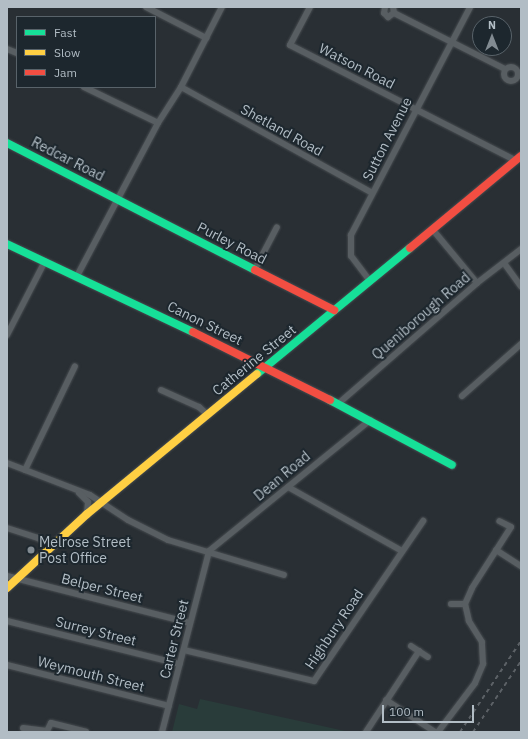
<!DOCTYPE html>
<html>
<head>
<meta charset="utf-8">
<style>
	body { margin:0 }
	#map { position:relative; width:528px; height:739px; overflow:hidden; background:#292f34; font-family:"IBM Plex Sans",sans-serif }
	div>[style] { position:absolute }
	.green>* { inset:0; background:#293c3a }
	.roads { filter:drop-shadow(0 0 1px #464b4f) drop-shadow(0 0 1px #464b4f) }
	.street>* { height:6px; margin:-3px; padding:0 3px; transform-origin:3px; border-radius:3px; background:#585e62 }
	.street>.ring { margin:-3px; padding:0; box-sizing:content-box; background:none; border:6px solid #585e62; border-radius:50% }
	.fast>* { height:8px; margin:-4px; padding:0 4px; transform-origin:4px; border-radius:4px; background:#16e098 }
	.slow>* { height:8px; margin:-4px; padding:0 4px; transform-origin:4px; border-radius:4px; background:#ffcf43 }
	.jam>* { height:8px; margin:-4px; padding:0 4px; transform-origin:4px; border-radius:4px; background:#f24e42 }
	.rail>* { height:2px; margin-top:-1px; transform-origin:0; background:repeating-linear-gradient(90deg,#5c6166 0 4px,transparent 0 8px) }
	.dots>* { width:11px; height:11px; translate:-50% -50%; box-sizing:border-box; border:2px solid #1d272e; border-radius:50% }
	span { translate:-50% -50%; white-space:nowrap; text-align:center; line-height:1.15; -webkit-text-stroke:4px #1d272e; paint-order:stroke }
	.street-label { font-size:14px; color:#b2bdc5 }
	.poi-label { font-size:14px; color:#b2bdc5 }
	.left { translate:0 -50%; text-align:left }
	.frame { position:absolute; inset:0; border:8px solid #b2bdc5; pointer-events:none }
	.legend { position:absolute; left:16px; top:16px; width:140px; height:72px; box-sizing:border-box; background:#1d272e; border:1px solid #59636a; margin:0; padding:5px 7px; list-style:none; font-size:12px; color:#b2bdc5 }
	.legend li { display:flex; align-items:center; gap:8px; height:20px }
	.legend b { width:20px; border:1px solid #59636a }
	.north { position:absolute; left:472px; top:16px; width:40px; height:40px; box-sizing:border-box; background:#1d272e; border:1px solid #59636a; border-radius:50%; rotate:0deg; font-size:11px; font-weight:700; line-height:16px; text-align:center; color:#b2bdc5 }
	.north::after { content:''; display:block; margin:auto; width:14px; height:18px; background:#828b92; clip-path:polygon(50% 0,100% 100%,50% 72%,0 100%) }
	.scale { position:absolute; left:382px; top:705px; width:92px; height:18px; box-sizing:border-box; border:2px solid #b2bdc5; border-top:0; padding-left:5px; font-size:12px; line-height:14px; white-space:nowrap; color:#b2bdc5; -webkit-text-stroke:3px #1d272e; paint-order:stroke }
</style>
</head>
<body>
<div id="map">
	<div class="green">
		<div style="clip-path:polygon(200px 699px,345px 731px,346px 732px,172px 732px,179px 704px,197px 709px)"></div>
	</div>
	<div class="roads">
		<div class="street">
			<div style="left:146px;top:7px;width:68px;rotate:27.3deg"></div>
			<div style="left:310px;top:7px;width:43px;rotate:117.8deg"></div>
			<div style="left:290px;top:45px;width:253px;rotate:27.1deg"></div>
			<div style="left:385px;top:7px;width:6px;rotate:99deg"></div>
			<div style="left:384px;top:13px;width:6px;rotate:45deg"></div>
			<div style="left:388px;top:17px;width:7px;rotate:-34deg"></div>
			<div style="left:394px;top:13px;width:6px;rotate:-99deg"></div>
			<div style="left:394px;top:13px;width:124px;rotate:26.8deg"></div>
			<div style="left:7px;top:49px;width:11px;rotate:22deg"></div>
			<div class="ring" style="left:504px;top:67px;width:8px;height:8px"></div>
			<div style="left:84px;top:87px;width:82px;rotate:25.9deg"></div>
			<div style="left:181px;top:87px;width:218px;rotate:29deg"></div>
			<div style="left:433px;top:230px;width:69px;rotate:50.3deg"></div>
			<div style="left:504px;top:263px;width:29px;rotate:54deg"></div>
			<div style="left:255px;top:269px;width:47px;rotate:-62.4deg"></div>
			<div style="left:77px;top:276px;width:173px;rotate:-62.1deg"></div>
			<div style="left:158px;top:123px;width:43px;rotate:-57.4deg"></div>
			<div style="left:181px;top:87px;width:90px;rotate:-62.9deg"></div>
			<div style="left:370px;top:281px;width:31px;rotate:-127deg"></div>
			<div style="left:351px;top:256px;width:21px;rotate:-90deg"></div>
			<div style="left:351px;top:235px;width:257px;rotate:-62.4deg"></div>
			<div style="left:7px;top:335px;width:83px;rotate:-62.8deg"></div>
			<div style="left:161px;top:390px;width:42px;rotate:24.1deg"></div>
			<div style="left:199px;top:407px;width:12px;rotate:42deg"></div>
			<div style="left:462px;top:396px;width:79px;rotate:-41.4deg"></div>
			<div style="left:339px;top:403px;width:183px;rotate:-41deg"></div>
			<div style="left:477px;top:283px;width:56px;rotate:-37.7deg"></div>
			<div style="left:7px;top:463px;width:89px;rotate:21.1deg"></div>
			<div style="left:90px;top:495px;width:45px;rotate:33.3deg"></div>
			<div style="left:128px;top:520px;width:45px;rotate:26.6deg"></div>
			<div style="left:168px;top:540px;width:121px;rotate:16.8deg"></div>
			<div style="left:25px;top:470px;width:115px;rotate:-64.3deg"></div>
			<div style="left:288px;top:487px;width:131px;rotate:29.3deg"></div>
			<div style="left:79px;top:493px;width:13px;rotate:45deg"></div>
			<div style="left:88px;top:502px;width:12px;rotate:95deg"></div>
			<div style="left:7px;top:528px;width:33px;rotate:18deg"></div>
			<div style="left:38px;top:538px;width:15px;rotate:28deg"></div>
			<div style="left:496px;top:550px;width:30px;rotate:33deg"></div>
			<div style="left:209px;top:551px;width:208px;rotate:-39.1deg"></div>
			<div style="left:7px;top:576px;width:189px;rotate:14.4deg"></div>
			<div style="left:451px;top:604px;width:14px"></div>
			<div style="left:7px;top:621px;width:178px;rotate:14deg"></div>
			<div style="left:411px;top:646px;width:20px;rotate:33deg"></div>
			<div style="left:184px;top:650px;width:134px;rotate:13.4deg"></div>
			<div style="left:314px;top:681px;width:194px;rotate:-55.7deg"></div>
			<div style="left:7px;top:665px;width:167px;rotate:14.2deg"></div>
			<div style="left:386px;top:700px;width:59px;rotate:33.1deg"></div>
			<div style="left:23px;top:728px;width:24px;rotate:7deg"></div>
			<div style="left:47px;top:731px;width:9px;rotate:-63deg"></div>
			<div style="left:51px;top:723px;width:36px;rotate:14deg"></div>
			<div style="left:162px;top:732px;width:187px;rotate:-75.4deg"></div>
			<div style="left:366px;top:732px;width:97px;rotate:-56.8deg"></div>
			<div style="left:438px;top:732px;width:61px;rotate:-52.9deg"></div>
			<div style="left:475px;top:683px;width:21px;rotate:-67deg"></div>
			<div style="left:483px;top:664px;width:22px;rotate:-93deg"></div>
			<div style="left:482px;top:642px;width:25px;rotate:-122deg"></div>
			<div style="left:469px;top:621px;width:17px;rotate:-103deg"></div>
			<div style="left:465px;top:604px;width:17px;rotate:-66deg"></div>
			<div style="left:472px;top:588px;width:72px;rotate:-57.4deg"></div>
			<div style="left:511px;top:527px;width:13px;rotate:-153deg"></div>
		</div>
		<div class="fast">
			<div style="left:7px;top:143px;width:279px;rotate:27.1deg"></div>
			<div style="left:7px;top:244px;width:206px;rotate:25.3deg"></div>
			<div style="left:257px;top:374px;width:198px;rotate:-39.5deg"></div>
			<div style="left:330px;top:400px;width:138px;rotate:28deg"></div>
		</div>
		<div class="slow">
			<div style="left:7px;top:588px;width:109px;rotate:-42.8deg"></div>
			<div style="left:87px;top:514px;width:220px;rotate:-39.5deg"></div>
		</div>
		<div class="jam">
			<div style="left:410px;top:248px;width:144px;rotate:-39.7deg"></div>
			<div style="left:255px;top:270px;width:89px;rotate:26.9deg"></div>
			<div style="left:193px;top:332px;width:153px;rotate:26.4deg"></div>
		</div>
	</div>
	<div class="rail">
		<div style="left:460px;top:732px;width:110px;rotate:-56.2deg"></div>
		<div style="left:473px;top:732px;width:86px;rotate:-55.9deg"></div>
	</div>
	<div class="dots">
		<div style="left:31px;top:550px;background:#828b92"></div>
	</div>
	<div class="street-label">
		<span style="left:357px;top:66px;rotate:27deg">Watson Road</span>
		<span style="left:282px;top:130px;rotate:29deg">Shetland Road</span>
		<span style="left:387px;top:139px;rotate:-63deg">Sutton Avenue</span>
		<span style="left:68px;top:159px;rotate:27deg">Redcar Road</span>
		<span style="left:232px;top:243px;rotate:27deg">Purley Road</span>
		<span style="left:421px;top:316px;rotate:-41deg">Queniborough Road</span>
		<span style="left:205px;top:323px;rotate:26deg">Canon Street</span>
		<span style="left:254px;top:360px;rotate:-39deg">Catherine Street</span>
		<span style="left:282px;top:476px;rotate:-40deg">Dean Road</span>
		<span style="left:102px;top:588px;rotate:14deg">Belper Street</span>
		<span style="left:334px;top:629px;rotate:-56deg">Highbury Road</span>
		<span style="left:96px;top:631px;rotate:14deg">Surrey Street</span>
		<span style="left:174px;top:639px;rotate:-76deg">Carter Street</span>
		<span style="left:91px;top:674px;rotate:14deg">Weymouth Street</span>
	</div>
	<div class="poi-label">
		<span class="left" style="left:39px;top:550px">Melrose Street<br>Post Office</span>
	</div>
	<div class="frame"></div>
	<ul class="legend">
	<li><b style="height:5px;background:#16e098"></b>Fast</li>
	<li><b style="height:5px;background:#ffcf43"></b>Slow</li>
	<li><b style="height:5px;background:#f24e42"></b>Jam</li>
	</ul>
	<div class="north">N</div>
	<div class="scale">100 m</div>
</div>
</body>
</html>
